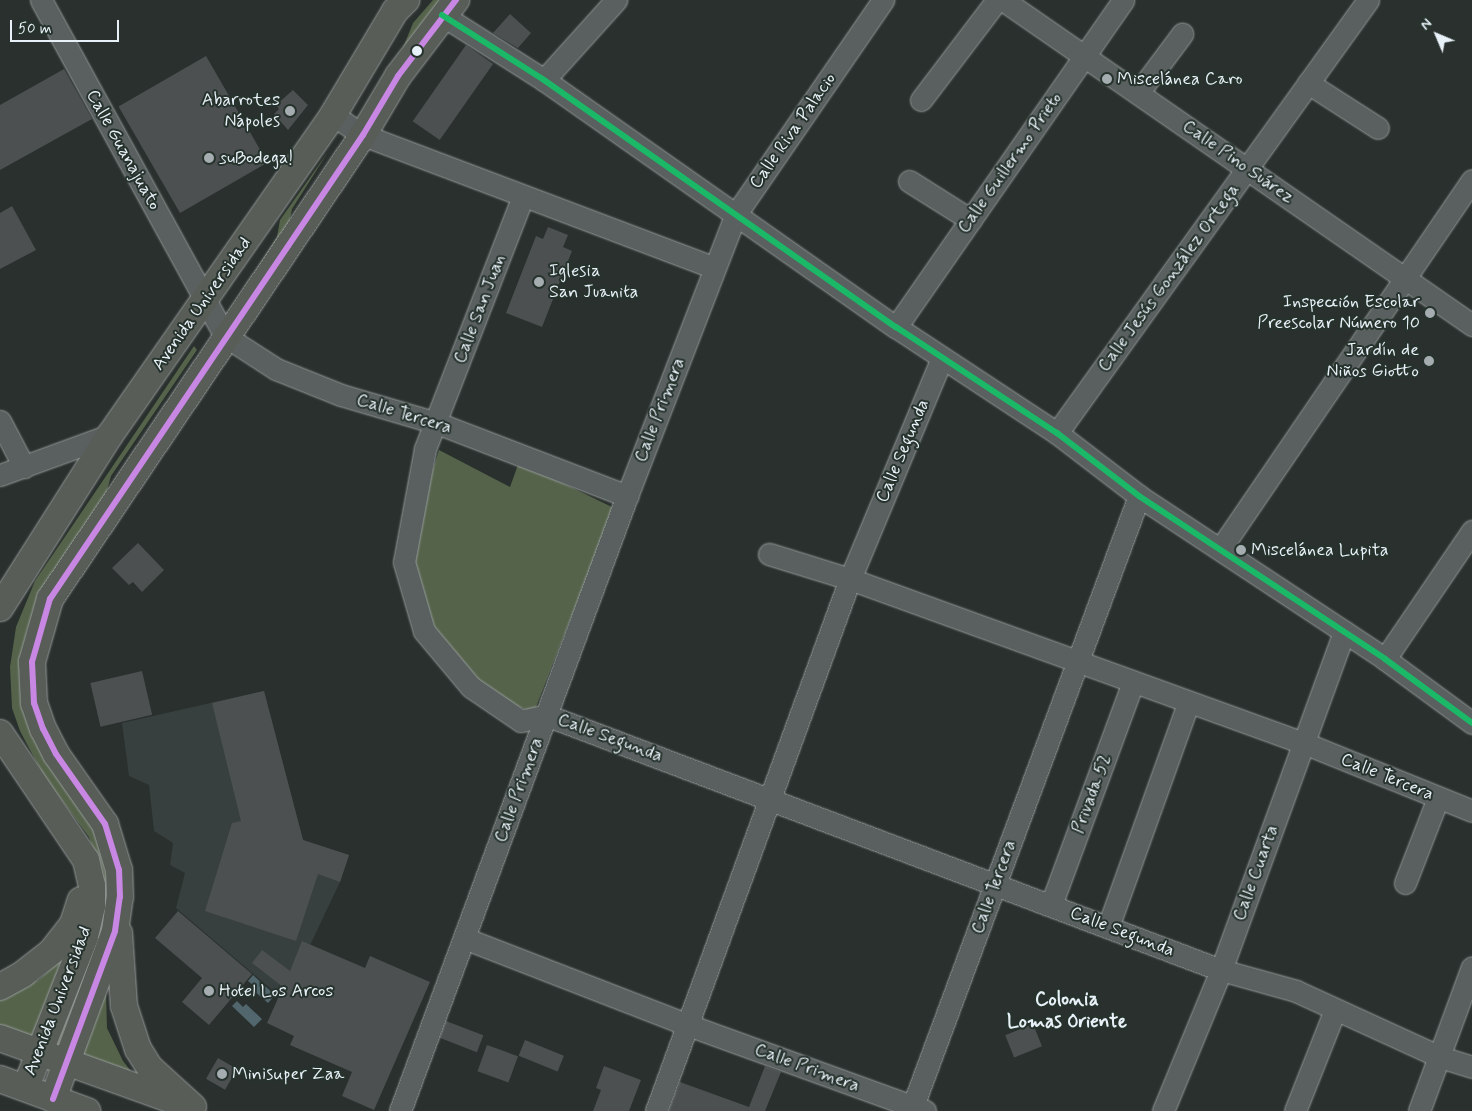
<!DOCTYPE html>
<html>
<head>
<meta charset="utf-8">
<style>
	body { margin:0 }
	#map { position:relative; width:1472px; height:1111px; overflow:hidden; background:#29302d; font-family:Mynerve,sans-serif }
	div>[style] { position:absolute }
	.built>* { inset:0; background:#37403f }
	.green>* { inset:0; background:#55634a }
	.water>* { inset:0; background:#51666d }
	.building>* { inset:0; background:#4c5051; transform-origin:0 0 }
	.roads { filter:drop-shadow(0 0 1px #959a9a) drop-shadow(0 0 1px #959a9a) }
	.minor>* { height:21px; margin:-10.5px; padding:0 10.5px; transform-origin:10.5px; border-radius:10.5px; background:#5a6060 }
	.major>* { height:26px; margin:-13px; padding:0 13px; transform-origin:13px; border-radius:13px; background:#585d58 }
	.bus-1>* { height:6px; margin:-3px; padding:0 3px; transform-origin:3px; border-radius:3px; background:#c787e3 }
	.bus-2>* { height:6px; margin:-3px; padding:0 3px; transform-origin:3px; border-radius:3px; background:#1ab867 }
	.dots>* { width:14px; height:14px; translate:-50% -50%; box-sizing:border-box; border:2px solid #26332d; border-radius:50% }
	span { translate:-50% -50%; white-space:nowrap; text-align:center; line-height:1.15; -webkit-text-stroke:4px #26332d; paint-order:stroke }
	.poi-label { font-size:18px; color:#e8f1f8 }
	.left { translate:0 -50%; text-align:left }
	.right { translate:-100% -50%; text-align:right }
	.street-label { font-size:18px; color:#e8f1f8 }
	.neighbourhood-label { font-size:19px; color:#e8f1f8; font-weight:700 }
	.north { position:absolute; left:1412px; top:10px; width:50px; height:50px; -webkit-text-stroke:4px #26332d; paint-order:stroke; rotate:315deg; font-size:14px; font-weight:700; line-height:20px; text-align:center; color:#e8f1f8 }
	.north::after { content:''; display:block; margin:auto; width:18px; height:22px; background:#e8f1f8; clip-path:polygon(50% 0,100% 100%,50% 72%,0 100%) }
	.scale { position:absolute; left:10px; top:20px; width:109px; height:22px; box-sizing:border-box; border:2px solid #e8f1f8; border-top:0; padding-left:6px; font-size:15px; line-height:18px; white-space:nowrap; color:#e8f1f8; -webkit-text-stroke:4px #26332d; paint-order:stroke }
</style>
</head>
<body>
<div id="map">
	<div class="built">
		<div style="clip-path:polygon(264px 691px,303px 840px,349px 855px,340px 882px,284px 1000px,176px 908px,185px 873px,170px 865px,173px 843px,154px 831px,149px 785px,129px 776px,122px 723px)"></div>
	</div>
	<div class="green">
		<div style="clip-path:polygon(433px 0,449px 0,400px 55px,413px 23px)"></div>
		<div style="clip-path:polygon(328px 152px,292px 209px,288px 229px,240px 295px,277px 237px,280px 220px)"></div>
		<div style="clip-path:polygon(194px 346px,197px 350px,111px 476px,104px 501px,43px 589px,27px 630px,22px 671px,107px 859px,109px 924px,63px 1048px,54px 1044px,96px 857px,89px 837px,44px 776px,20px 731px,12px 708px,10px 667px,16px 627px,35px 581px)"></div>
		<div style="clip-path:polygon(439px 450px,510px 487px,519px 462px,614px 508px,534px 712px,510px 704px,470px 675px,442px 639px,422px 605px,412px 560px,418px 518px)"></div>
		<div style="clip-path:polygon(69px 952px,33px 1038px,0 1028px,0 996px,39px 980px)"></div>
		<div style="clip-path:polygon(106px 993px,107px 1028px,123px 1061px,134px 1075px,79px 1056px)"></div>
	</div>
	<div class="water">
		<div style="clip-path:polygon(253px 975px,275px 995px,268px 1003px,252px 989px,254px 986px,248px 981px)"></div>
		<div style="clip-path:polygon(237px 1001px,243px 1007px,246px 1004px,262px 1019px,254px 1027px,232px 1006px)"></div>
	</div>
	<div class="building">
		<div style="clip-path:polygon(510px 14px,531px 33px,518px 48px,493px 33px)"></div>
		<div style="left:466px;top:45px;width:33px;height:93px;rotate:35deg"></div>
		<div style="left:206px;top:56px;width:123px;height:101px;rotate:60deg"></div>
		<div style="clip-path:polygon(64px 69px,92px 119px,0 170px,0 105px)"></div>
		<div style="clip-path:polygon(293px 90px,308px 105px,288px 130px,274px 114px,279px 109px,276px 105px)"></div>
		<div style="clip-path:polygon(12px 206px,36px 250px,0 269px,0 213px)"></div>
		<div style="clip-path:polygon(548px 227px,568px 235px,563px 247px,572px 251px,542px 327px,506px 313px,536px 236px,543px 239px)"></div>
		<div style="clip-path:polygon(138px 543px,164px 570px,142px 592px,133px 582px,129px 585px,112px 568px)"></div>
		<div style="left:142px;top:671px;width:45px;height:53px;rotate:77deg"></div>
		<div style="clip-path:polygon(264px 691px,303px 840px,349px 855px,340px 882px,318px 874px,296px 941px,205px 911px,232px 823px,241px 821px,212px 703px)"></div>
		<div style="clip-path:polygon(178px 911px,252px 974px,209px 1025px,182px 1002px,202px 978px,155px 938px)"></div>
		<div style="clip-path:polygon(302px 941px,365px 968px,370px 956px,430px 982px,374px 1110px,342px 1096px,352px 1072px,290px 1045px,294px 1036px,267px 1023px,283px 987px,252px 963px,262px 950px,290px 971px)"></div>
		<div style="left:446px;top:1021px;width:40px;height:18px;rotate:21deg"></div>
		<div style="left:1033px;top:1024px;width:24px;height:30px;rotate:68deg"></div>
		<div style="left:525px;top:1040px;width:42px;height:17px;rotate:22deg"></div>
		<div style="left:487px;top:1045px;width:33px;height:28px;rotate:20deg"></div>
		<div style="left:218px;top:1058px;width:22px;height:24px;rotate:30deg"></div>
		<div style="clip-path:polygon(604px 1066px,641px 1080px,629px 1111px,593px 1111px,601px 1090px,596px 1088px)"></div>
		<div style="clip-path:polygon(765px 1066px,781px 1072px,765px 1111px,669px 1111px,680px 1082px,749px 1107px)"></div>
	</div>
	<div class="roads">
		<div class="minor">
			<div style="left:41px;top:0;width:383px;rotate:61.3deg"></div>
			<div style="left:225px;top:336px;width:61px;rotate:32.9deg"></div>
			<div style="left:276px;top:369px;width:70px;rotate:21.8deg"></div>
			<div style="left:341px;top:395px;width:100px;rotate:16.3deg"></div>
			<div style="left:437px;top:423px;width:204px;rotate:21deg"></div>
			<div style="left:1003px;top:0;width:571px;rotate:34.72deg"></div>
			<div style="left:442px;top:15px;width:121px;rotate:32.5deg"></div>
			<div style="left:544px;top:80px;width:430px;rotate:35.1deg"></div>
			<div style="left:896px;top:327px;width:193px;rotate:33.4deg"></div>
			<div style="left:1057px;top:433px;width:103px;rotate:37.5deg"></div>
			<div style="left:1139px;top:496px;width:295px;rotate:33.5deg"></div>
			<div style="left:1385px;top:659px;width:108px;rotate:36.3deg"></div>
			<div style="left:544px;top:80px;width:108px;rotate:-48deg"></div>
			<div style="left:1308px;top:83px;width:83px;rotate:32.7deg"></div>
			<div style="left:1138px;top:93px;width:74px;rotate:-53.3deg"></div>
			<div style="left:921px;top:100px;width:126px;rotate:-52.8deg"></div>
			<div style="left:333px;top:115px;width:36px;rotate:34deg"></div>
			<div style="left:363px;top:135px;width:374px;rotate:20.7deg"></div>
			<div style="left:909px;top:181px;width:73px;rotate:32.2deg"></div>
			<div style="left:523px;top:196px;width:271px;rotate:111.2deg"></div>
			<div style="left:425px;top:449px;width:115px;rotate:100.5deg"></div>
			<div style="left:404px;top:562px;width:72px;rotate:73.8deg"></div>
			<div style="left:424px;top:631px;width:73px;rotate:50deg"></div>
			<div style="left:471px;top:687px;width:60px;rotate:34.2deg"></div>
			<div style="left:521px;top:721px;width:26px;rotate:-13deg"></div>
			<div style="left:546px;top:715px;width:722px;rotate:20.7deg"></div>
			<div style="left:1221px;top:970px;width:78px;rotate:15.6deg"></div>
			<div style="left:1296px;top:991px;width:158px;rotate:24.6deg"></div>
			<div style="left:1440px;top:1057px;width:34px;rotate:17deg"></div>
			<div style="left:896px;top:327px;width:398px;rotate:-55.2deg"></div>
			<div style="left:0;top:421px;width:52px;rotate:62.4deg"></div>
			<div style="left:1057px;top:433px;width:533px;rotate:-54.31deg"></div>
			<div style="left:0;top:475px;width:117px;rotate:-20deg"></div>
			<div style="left:1221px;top:548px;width:445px;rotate:-55.7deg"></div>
			<div style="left:769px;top:554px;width:85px;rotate:17.2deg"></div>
			<div style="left:850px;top:579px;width:483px;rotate:19.9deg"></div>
			<div style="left:1304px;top:743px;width:181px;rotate:22deg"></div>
			<div style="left:1385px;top:659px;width:155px;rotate:-55.8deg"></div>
			<div style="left:1405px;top:883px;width:91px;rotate:-68.8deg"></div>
			<div style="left:1051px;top:905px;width:238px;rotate:-69.8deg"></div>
			<div style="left:1108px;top:927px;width:238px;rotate:-70.3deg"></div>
			<div style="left:464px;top:938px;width:240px;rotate:21.2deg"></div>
			<div style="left:688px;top:1025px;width:252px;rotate:19.9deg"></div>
			<div style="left:400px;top:1111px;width:656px;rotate:-69.74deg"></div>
			<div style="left:627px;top:496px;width:302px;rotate:-68.9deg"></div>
			<div style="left:736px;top:214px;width:260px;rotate:-55.5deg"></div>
			<div style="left:656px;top:1111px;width:566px;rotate:-69.97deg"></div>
			<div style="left:850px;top:579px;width:239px;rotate:-67.4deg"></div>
			<div style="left:911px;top:1111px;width:656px;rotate:-69.66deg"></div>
			<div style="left:1163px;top:1111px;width:152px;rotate:-67.6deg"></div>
			<div style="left:1221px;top:970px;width:360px;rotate:-70deg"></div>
			<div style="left:1295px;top:1111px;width:109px;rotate:-68.4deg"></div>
			<div style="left:1419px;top:1111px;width:153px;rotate:-69.8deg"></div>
		</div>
		<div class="major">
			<div style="left:0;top:608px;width:205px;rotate:-57.6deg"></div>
			<div style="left:110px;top:435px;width:390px;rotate:-55.1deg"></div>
			<div style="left:333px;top:115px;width:121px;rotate:-59.2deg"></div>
			<div style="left:395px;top:11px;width:16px;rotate:-45deg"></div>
			<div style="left:0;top:733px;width:153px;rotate:55.9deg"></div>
			<div style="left:86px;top:860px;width:26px;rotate:77deg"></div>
			<div style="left:92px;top:885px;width:21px;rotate:90deg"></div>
			<div style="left:92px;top:906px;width:32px;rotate:103deg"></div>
			<div style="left:85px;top:937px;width:161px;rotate:111.5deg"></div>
			<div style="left:119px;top:933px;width:73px;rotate:86.1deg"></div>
			<div style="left:124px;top:1006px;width:45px;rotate:72deg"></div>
			<div style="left:138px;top:1049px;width:22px;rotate:58deg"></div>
			<div style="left:150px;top:1068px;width:58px;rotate:42.2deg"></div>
			<div style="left:0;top:987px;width:26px;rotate:-29deg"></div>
			<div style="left:23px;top:974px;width:37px;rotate:-38deg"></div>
			<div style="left:52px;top:951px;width:34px;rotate:-52deg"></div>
			<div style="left:73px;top:924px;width:25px;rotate:-72deg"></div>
			<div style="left:0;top:1038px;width:192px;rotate:19.8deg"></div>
			<div style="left:0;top:1079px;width:93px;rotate:20.2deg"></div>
			<div style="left:53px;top:1099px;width:179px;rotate:-69.7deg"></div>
			<div style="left:115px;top:931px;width:34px;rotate:-82deg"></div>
			<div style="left:120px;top:897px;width:27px;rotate:-92deg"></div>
			<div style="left:119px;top:870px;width:48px;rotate:-106.9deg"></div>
			<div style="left:105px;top:824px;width:85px;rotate:-125deg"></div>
			<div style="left:56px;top:754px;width:28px;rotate:-117deg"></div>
			<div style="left:43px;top:729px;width:28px;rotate:-109deg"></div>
			<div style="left:34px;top:703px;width:41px;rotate:-92.8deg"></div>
			<div style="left:32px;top:662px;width:66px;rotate:-74.1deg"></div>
			<div style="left:50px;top:599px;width:560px;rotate:-56deg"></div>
			<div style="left:363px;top:135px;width:69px;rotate:-59.3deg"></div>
			<div style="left:398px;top:76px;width:96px;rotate:-52.7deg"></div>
		</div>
	</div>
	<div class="bus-1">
		<div style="left:53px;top:1099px;width:179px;rotate:-69.7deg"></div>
		<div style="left:115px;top:931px;width:34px;rotate:-82deg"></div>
		<div style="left:120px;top:897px;width:27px;rotate:-92deg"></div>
		<div style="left:119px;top:870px;width:48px;rotate:-106.9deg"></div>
		<div style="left:105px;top:824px;width:85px;rotate:-125deg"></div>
		<div style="left:56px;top:754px;width:28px;rotate:-117deg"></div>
		<div style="left:43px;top:729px;width:28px;rotate:-109deg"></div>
		<div style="left:34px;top:703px;width:41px;rotate:-92.8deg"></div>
		<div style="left:32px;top:662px;width:66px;rotate:-74.1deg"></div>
		<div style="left:50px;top:599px;width:560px;rotate:-56deg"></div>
		<div style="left:363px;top:135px;width:69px;rotate:-59.3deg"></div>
		<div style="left:398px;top:76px;width:96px;rotate:-52.7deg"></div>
	</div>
	<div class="bus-2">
		<div style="left:442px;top:15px;width:121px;rotate:32.5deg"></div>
		<div style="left:544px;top:80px;width:430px;rotate:35.1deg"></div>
		<div style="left:896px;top:327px;width:193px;rotate:33.4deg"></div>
		<div style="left:1057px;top:433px;width:103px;rotate:37.5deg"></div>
		<div style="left:1139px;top:496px;width:295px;rotate:33.5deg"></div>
		<div style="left:1385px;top:659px;width:108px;rotate:36.3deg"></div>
	</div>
	<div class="dots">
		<div style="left:417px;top:51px;background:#e8f1f8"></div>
		<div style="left:1107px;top:79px;background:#a5adb1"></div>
		<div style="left:290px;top:111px;background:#a5adb1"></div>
		<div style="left:209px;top:158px;background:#a5adb1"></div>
		<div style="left:539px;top:282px;background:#a5adb1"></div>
		<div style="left:1430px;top:313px;background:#a5adb1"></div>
		<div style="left:1429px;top:361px;background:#a5adb1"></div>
		<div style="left:1241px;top:550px;background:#a5adb1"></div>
		<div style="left:209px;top:991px;background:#a5adb1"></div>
		<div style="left:222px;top:1074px;background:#a5adb1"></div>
	</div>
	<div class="poi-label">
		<span class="left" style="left:1117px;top:79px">Miscelánea Caro</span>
		<span class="right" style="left:280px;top:111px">Abarrotes<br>Nápoles</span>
		<span class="left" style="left:219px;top:158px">suBodega!</span>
		<span class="left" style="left:549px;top:282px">Iglesia<br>San Juanita</span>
		<span class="right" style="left:1420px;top:313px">Inspección Escolar<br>Preescolar Número 10</span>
		<span class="right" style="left:1419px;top:361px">Jardín de<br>Niños Giotto</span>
		<span class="left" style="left:1251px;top:550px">Miscelánea Lupita</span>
		<span class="left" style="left:219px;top:991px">Hotel Los Arcos</span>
		<span class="left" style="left:232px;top:1074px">Minisuper Zaa</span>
	</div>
	<div class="street-label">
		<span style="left:793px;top:131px;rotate:-55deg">Calle Riva Palacio</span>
		<span style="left:123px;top:150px;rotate:61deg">Calle Guanajuato</span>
		<span style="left:1238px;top:162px;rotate:35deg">Calle Pino Suárez</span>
		<span style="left:1010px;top:163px;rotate:-55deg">Calle Guillermo Prieto</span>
		<span style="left:1169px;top:278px;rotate:-54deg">Calle Jesús González Ortega</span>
		<span style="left:202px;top:304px;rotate:-55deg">Avenida Universidad</span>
		<span style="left:480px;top:309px;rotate:-69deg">Calle San Juan</span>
		<span style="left:660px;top:410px;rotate:-69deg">Calle Primera</span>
		<span style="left:404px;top:414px;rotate:17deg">Calle Tercera</span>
		<span style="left:903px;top:451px;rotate:-67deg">Calle Segunda</span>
		<span style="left:610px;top:738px;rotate:20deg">Calle Segunda</span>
		<span style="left:1387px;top:777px;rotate:22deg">Calle Tercera</span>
		<span style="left:519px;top:790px;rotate:-70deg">Calle Primera</span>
		<span style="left:1092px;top:794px;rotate:-70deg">Privada 52</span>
		<span style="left:1256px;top:873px;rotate:-70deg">Calle Cuarta</span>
		<span style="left:994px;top:887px;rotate:-70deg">Calle Tercera</span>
		<span style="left:1122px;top:932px;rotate:21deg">Calle Segunda</span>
		<span style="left:58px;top:1001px;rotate:-69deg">Avenida Universidad</span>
		<span style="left:807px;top:1068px;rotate:20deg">Calle Primera</span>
	</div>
	<div class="neighbourhood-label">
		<span style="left:1067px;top:1011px">Colonia<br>Lomas Oriente</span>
	</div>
	<div class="north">N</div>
	<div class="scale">50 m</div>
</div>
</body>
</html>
